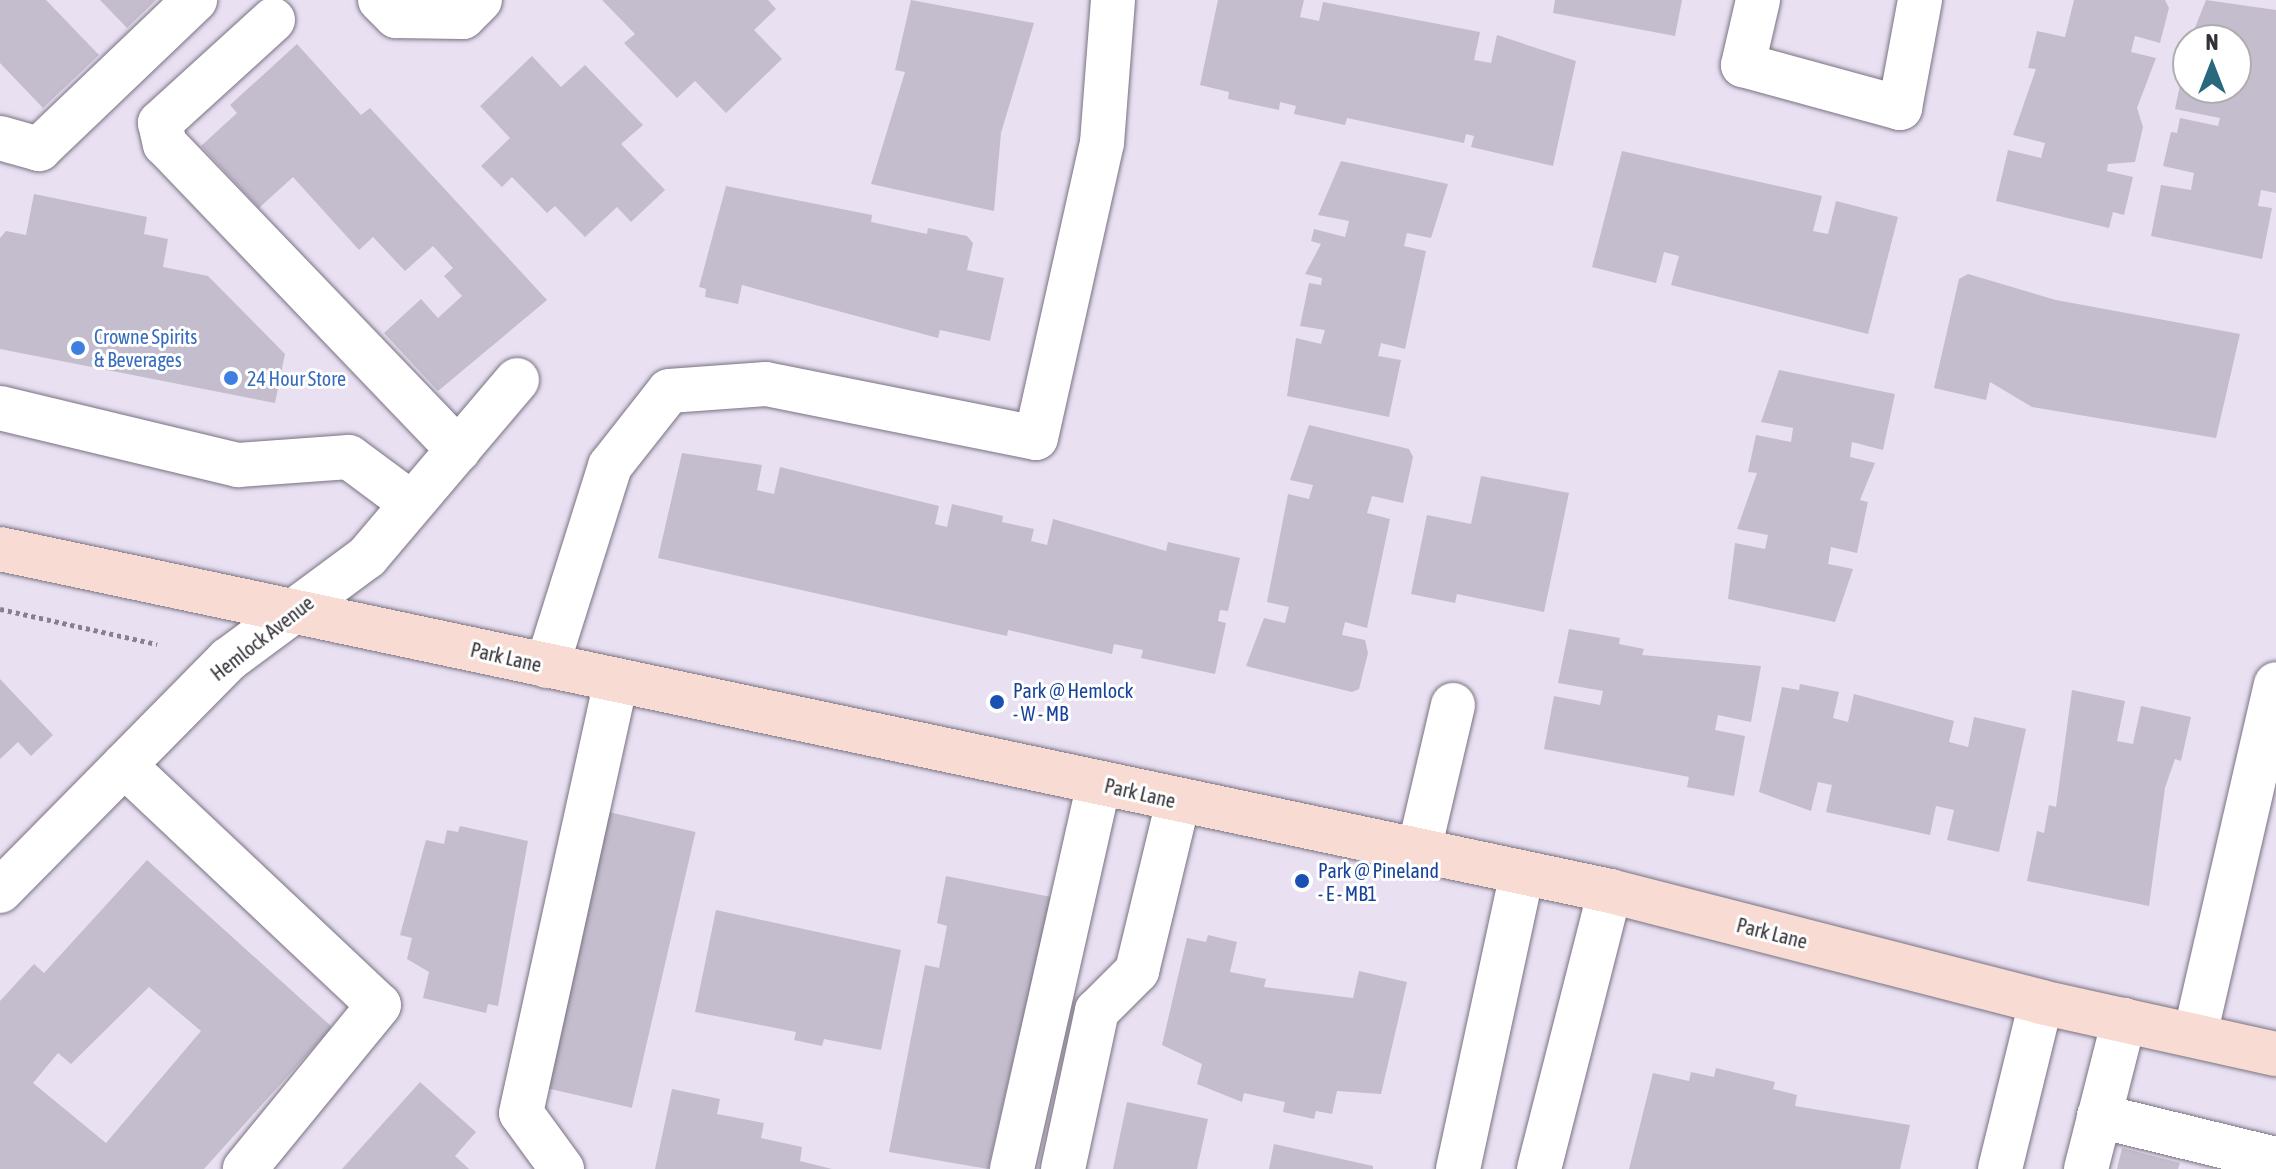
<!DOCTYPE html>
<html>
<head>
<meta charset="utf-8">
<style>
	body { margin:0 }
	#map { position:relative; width:2276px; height:1169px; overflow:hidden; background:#e9e1f2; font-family:"Asap Condensed",sans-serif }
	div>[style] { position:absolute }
	.building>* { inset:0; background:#c4bdcd; transform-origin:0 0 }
	.path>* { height:5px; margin-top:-2.5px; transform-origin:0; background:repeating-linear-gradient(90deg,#87818d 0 4px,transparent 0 8px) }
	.roads { filter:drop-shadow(0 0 2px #797281) drop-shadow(0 0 2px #797281) }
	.minor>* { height:44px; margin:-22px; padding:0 22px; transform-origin:22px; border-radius:22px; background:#fff }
	.major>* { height:44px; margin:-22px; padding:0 22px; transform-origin:22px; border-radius:22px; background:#f8dcd4 }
	.dots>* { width:22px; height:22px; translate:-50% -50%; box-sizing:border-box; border:4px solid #fff; border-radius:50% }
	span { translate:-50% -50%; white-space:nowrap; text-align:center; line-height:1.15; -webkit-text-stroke:6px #fff; paint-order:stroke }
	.shop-label { font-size:20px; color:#366cbe }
	.left { translate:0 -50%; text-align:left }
	.street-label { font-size:20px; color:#343137 }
	.transit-label { font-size:20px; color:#164399 }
	.north { position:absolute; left:2172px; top:24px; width:80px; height:80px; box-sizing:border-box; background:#fff; border:2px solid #aeadaf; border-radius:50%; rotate:0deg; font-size:22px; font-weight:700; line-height:32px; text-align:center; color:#343137 }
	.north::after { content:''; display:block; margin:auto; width:28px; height:36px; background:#29687d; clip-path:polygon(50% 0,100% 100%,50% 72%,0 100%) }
</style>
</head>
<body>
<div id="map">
	<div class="building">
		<div style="clip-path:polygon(0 0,46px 0,99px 55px,43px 108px,0 63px)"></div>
		<div style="clip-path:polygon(100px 0,156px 0,127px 28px)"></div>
		<div style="clip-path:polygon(602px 0,768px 0,776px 9px,754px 30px,782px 59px,726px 113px,695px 81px,677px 98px,624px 43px,635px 34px)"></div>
		<div style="clip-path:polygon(911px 0,1034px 23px,1001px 133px,994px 211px,871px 184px,905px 72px,895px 70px)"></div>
		<div style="clip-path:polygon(1218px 0,1304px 0,1300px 17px,1319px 21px,1323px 2px,1480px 32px,1474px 60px,1491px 63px,1497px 35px,1576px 61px,1553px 166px,1471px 147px,1474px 136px,1466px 134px,1464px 143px,1347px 118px,1345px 125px,1294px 114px,1296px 106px,1280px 102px,1279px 110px,1228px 99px,1229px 92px,1200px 85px)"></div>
		<div style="clip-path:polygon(1555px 0,1682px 0,1675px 36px,1553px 13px)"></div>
		<div style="clip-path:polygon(2074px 0,2165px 0,2169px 8px,2160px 43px,2135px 36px,2131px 52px,2156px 58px,2137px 108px,2143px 127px,2135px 162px,2108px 164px,2107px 171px,2133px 177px,2124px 215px,2113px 212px,2109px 228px,1996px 201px,2008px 150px,2041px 158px,2045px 143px,2013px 135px,2036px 69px,2028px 68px,2037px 31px,2065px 37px)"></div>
		<div style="clip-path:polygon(2206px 0,2276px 10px,2276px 193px,2261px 190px,2258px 206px,2272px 208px,2262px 259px,2151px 236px,2161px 185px,2191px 190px,2194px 173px,2163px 166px,2171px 132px,2177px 133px,2180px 118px,2218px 126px,2220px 118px,2175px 109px,2184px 65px,2188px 88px,2236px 88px,2236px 40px,2190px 40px)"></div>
		<div style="clip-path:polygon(297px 44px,361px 115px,370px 108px,547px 300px,438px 391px,384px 333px,421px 299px,438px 318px,462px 296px,444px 276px,453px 268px,433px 246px,405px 271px,373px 237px,359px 250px,293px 177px,259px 208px,201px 146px,237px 113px,230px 105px)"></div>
		<div style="clip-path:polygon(532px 56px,561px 87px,585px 65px,643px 125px,621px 144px,665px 190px,631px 222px,617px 207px,585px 237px,555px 206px,547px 213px,512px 177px,502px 187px,481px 166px,510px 138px,480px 106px)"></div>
		<div style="clip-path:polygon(1622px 151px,1822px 196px,1813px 231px,1828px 234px,1836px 201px,1898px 217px,1868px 334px,1671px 285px,1679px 256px,1664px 252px,1656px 283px,1592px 267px)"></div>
		<div style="clip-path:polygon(1341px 161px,1448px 184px,1431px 238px,1407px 233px,1404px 246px,1426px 251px,1405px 349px,1381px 343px,1378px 356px,1401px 360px,1389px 417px,1287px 396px,1296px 338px,1321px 344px,1325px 330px,1300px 326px,1309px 283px,1321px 285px,1322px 278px,1305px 274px,1321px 244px,1311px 241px,1314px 229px,1345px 237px,1349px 221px,1318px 215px)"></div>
		<div style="clip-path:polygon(726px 186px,872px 215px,871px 222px,927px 234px,928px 228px,967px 236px,973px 243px,967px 270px,1004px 278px,990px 341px,940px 330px,938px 338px,742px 285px,738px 304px,705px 297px,706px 289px,699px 287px)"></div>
		<div style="clip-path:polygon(34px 194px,147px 217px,144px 234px,168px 239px,163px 267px,208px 276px,285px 354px,275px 403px,0 349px,0 238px,6px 231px,26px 235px)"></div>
		<div style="clip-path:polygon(1968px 274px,2056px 300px,2240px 334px,2216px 438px,2032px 407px,1990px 382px,1986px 400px,1934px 388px,1959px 279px)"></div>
		<div style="clip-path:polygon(1779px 370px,1895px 394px,1883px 450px,1852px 442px,1850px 457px,1875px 463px,1860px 500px,1868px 502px,1857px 553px,1831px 547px,1828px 564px,1853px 569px,1835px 622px,1728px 599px,1735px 543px,1765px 549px,1768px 535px,1737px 529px,1757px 473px,1748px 472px,1756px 435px,1791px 442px,1793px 428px,1761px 422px)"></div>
		<div style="clip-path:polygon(1309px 425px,1409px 449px,1413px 457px,1403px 503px,1372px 496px,1367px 513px,1390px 519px,1367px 628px,1345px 622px,1342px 635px,1365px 640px,1368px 653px,1359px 689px,1352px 692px,1246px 666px,1264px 618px,1285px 623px,1289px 607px,1267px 602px,1288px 494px,1309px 499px,1313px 485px,1290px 480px)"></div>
		<div style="clip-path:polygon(682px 453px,762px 465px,757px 490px,774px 494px,780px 467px,939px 506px,935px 524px,947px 527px,952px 504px,1003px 516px,1002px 522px,1034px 529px,1031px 541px,1047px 545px,1053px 519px,1166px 551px,1168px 542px,1240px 558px,1228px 611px,1220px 610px,1218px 621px,1226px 623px,1215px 674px,1141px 658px,1143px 650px,1114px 644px,1112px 654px,1008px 630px,1007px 636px,658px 558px)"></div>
		<div style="clip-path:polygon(1481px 476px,1569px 493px,1544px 612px,1457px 594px,1455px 603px,1411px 594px,1427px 515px,1471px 524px)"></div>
		<div style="clip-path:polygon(1569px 629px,1620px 638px,1619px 644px,1644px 649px,1642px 655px,1761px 666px,1751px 722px,1718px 715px,1715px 730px,1745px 736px,1734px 796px,1687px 787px,1689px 777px,1544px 749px,1554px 696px,1600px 705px,1603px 691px,1558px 683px)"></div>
		<div style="clip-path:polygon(0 679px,53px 735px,31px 756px,18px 742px,0 759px)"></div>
		<div style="clip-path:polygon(1800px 684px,1839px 692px,1833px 718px,1848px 722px,1854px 694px,1954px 721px,1949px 742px,1968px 747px,1974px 717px,2026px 729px,1999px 852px,1947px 840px,1954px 810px,1936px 806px,1930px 835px,1826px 812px,1832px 785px,1818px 782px,1811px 811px,1759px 792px,1782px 687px,1799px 690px)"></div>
		<div style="clip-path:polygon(2072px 690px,2125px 701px,2117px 741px,2133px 744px,2141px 706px,2191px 717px,2181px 761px,2175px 759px,2165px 788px,2149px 906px,2027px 881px,2037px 831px,2044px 833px,2049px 805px,2056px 807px)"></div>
		<div style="left:600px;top:810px;width:98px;height:283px;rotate:13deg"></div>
		<div style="clip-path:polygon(460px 826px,528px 841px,498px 1006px,488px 1004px,486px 1013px,423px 998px,429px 972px,407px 959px,412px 938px,400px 935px,426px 840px,444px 844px,447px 830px,458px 832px)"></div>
		<div style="clip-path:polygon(evenodd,147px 860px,332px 1027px,204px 1169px,0 1169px,0 1001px,34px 964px,44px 973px,147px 860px,149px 987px,201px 1031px,106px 1143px,33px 1083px,58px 1053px,71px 1064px,149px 987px)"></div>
		<div style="clip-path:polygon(946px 876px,1051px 897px,988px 1169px,889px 1152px,925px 965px,939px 968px,947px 926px,937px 923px)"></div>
		<div style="clip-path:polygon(716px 910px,901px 950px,881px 1050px,824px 1039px,822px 1046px,794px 1040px,796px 1032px,695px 1012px)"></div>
		<div style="clip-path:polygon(1208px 935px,1237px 942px,1230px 972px,1266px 979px,1264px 987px,1353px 998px,1359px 971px,1407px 982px,1381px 1094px,1337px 1091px,1332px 1114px,1316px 1111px,1314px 1119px,1283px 1112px,1285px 1102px,1244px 1093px,1242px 1102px,1197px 1084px,1202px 1064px,1162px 1045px,1187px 938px,1206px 942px)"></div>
		<div style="clip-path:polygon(1716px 1068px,1775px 1082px,1773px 1089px,1797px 1095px,1795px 1106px,1910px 1125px,1900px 1169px,1629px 1169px,1653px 1073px,1689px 1081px,1691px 1072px,1714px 1077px)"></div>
		<div style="clip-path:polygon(420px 1082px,476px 1132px,455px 1156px,469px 1169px,342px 1169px)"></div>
		<div style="clip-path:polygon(672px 1089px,720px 1099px,717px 1114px,764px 1123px,761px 1138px,802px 1147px,800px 1161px,832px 1169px,655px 1169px)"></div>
		<div style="clip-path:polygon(1127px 1102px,1208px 1119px,1197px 1169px,1113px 1169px)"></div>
		<div style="clip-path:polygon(1274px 1144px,1373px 1166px,1373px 1169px,1269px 1169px)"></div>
		<div style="clip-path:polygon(2122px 1148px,2180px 1163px,2178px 1169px,2117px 1169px)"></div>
	</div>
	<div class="path">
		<div style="left:0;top:609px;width:161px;rotate:12.6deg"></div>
	</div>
	<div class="roads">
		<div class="minor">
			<div style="left:380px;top:0;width:23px;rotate:45deg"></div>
			<div style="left:396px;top:16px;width:67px;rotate:0.9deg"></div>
			<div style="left:463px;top:17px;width:24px;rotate:-45deg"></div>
			<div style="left:1758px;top:0;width:67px;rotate:103deg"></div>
			<div style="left:1743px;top:65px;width:163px;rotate:15.3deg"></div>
			<div style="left:1900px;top:108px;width:110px;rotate:-79.5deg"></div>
			<div style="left:273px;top:20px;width:153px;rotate:137.7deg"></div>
			<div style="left:160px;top:123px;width:22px;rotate:77deg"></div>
			<div style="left:165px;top:144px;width:424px;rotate:46.2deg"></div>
			<div style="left:0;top:138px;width:41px;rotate:15.8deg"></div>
			<div style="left:39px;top:149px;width:216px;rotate:-43.7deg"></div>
			<div style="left:0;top:408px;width:245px;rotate:13.5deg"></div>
			<div style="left:238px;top:465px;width:111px;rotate:-4.1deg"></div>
			<div style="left:349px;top:457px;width:77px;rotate:36.6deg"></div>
			<div style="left:547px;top:666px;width:210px;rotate:-72.5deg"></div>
			<div style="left:610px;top:466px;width:95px;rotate:-51.8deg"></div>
			<div style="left:669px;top:391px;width:97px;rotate:-4.1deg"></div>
			<div style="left:766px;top:384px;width:275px;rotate:11.3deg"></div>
			<div style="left:1036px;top:438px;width:302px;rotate:-77.4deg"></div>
			<div style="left:1102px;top:143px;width:143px;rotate:-85.6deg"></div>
			<div style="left:124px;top:765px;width:350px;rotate:43.3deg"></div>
			<div style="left:379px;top:1005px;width:212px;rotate:129.3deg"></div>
			<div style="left:1419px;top:850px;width:149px;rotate:-76.8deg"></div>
			<div style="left:0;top:891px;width:326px;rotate:-45.4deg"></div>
			<div style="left:229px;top:659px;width:172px;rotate:-36.5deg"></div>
			<div style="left:367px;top:557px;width:232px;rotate:-49.7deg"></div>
			<div style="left:2195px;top:1035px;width:360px;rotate:-77deg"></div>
			<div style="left:2099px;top:1116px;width:182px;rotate:13.7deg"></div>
			<div style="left:562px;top:1169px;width:69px;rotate:-126.2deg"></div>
			<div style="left:521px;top:1113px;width:442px;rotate:-77.6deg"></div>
			<div style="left:1012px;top:1169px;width:395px;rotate:-77.3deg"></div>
			<div style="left:1063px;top:1169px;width:162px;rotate:-77.9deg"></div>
			<div style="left:1097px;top:1011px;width:57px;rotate:-45deg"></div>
			<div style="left:1137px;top:971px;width:174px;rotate:-76.4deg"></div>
			<div style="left:1458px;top:1169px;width:303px;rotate:-77.8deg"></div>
			<div style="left:1539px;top:1169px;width:287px;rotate:-75.7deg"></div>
			<div style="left:2000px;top:1169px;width:172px;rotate:-76.2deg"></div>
			<div style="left:2086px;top:1169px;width:154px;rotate:-75.7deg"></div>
		</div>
		<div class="major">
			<div style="left:0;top:549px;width:1646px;rotate:11.99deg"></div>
			<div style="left:1610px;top:891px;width:445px;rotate:14.4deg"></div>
			<div style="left:2041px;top:1002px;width:241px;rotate:12.5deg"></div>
		</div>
	</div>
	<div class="dots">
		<div style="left:78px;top:348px;background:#3f7fe0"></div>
		<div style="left:231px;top:378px;background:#3f7fe0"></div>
		<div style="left:997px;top:702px;background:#1a4fb4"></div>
		<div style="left:1302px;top:881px;background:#1a4fb4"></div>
	</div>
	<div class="shop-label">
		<span class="left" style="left:94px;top:348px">Crowne Spirits<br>&amp; Beverages</span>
		<span class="left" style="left:247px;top:378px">24 Hour Store</span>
	</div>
	<div class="street-label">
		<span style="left:262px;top:638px;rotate:-38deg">Hemlock Avenue</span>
		<span style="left:506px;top:657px;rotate:13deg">Park Lane</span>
		<span style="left:1140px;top:793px;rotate:13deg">Park Lane</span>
		<span style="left:1772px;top:933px;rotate:14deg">Park Lane</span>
	</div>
	<div class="transit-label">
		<span class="left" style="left:1013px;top:702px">Park @ Hemlock<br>- W - MB</span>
		<span class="left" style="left:1318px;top:882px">Park @ Pineland<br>- E - MB1</span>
	</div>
	<div class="north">N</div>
</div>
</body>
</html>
